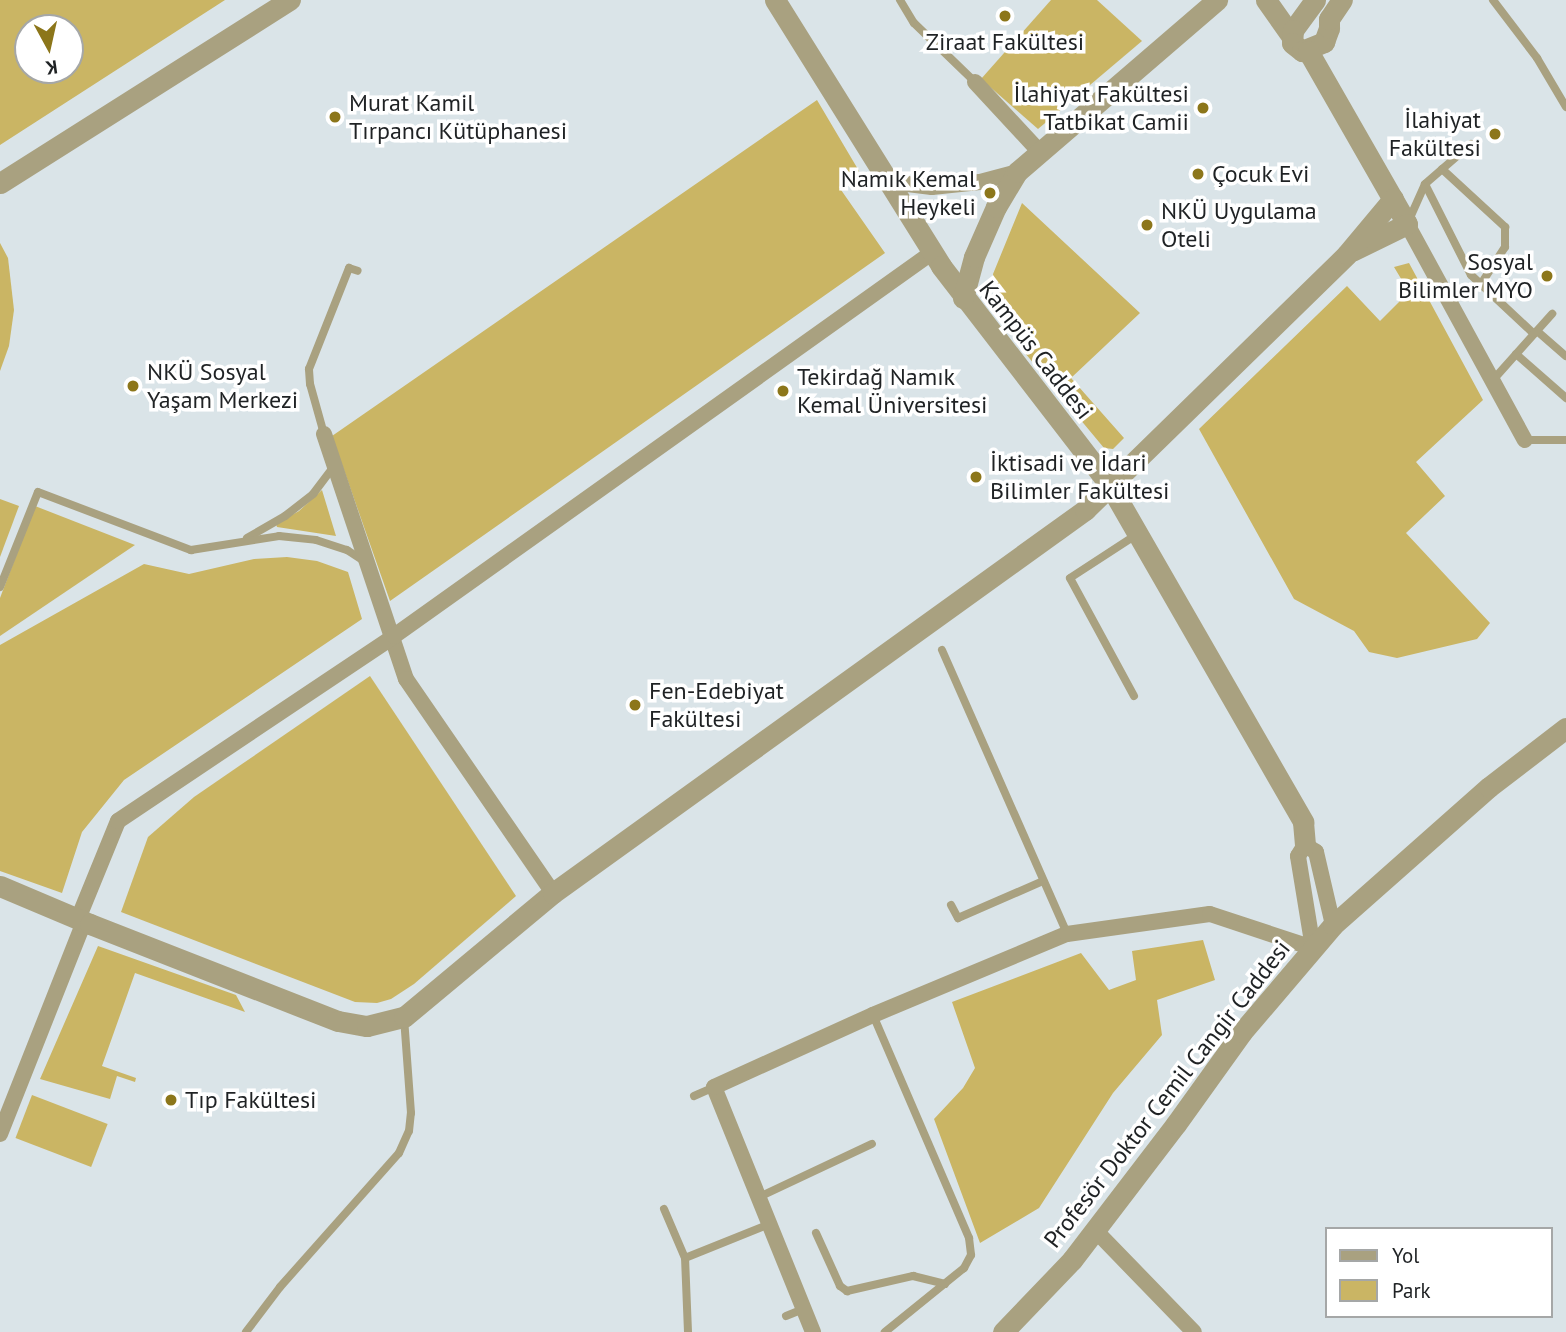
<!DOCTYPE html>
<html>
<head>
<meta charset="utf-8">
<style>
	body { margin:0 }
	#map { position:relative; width:1566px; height:1332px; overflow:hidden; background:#dae4e8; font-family:"PT Sans",sans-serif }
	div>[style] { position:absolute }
	.green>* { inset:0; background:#cab564; transform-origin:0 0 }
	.service>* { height:8px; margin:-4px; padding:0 4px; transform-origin:4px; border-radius:4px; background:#a9a180 }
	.minor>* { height:16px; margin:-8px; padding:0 8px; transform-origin:8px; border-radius:8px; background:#a9a180 }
	.tertiary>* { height:21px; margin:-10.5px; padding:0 10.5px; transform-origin:10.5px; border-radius:10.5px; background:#a9a180 }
	.dots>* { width:19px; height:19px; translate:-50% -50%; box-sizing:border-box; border:4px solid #fff; border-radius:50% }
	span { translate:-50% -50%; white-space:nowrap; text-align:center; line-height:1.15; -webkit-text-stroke:7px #fff; paint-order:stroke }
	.poi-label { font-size:24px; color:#1f2224 }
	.right { translate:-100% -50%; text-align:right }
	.left { translate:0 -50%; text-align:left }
	.street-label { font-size:24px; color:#1f2224 }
	.legend { position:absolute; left:1325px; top:1227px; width:228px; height:91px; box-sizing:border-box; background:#fff; border:2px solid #a5a7a7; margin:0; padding:9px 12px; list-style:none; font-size:21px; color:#1f2224 }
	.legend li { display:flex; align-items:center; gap:14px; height:35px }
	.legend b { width:35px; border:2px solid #a5a7a7 }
	.north { position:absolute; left:14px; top:14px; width:70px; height:70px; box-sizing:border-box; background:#fff; border:2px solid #a5a7a7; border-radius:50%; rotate:172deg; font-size:19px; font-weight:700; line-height:28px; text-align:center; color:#1f2224 }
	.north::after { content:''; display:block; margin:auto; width:24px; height:32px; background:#8c761a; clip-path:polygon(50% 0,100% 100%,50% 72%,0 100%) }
</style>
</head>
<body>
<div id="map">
	<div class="green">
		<div style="clip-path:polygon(evenodd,0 0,225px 0,0 145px,0 0,28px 28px,70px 28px,70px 70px,28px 70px,28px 28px)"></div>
		<div style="clip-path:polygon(1051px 0,1097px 0,1142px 41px,1038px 129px,981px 79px)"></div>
		<div style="clip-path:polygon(817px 100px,859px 171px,839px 187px,885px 253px,390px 601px,332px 436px)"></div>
		<div style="clip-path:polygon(1022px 203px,1140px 313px,1071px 378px,1124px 438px,1113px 449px,1104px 448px,1020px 347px,1027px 342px,1015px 322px,1005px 323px,995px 299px,993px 274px)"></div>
		<div style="clip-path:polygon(0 243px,8px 258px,14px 310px,9px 346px,0 371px)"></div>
		<div style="clip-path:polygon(1409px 263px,1483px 400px,1416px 462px,1445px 496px,1406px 533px,1490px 623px,1477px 639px,1397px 658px,1369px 652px,1354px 631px,1294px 599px,1199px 429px,1347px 286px,1380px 321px,1409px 292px,1394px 267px)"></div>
		<div style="clip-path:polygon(322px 490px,336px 536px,277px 527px,276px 524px,299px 511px)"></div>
		<div style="clip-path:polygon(0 499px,19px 506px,0 557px)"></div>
		<div style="clip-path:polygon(35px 506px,135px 545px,0 636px,0 598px)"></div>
		<div style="clip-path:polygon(287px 557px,317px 561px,348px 572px,362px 619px,124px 780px,82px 832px,62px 893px,0 871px,0 645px,144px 564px,189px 574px,254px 559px)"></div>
		<div style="clip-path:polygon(370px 676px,516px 896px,414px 984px,391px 999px,377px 1003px,355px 1002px,121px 912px,148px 837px,194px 797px)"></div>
		<div style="clip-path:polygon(1203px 940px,1215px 980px,1157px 1000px,1162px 1035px,1113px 1093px,1039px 1208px,980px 1243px,934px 1119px,963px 1088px,975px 1068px,952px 1002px,1081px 953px,1109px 990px,1136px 980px,1132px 951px)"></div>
		<div style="clip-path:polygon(98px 946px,236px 995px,245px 1012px,135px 973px,102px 1066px,136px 1078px,135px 1082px,117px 1076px,110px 1099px,40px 1079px)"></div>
		<div style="left:32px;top:1095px;width:81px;height:46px;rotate:21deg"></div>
	</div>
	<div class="service">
		<div style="left:900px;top:0;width:27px;rotate:59deg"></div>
		<div style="left:914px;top:23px;width:85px;rotate:44deg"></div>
		<div style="left:1493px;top:0;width:73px;rotate:52.8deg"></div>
		<div style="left:1537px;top:58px;width:57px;rotate:59.4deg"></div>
		<div style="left:1442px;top:169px;width:86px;rotate:42.6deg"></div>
		<div style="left:1505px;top:227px;width:20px;rotate:90deg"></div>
		<div style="left:1505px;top:247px;width:44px;rotate:123deg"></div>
		<div style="left:1425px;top:184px;width:61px;rotate:-41deg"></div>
		<div style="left:1409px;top:220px;width:39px;rotate:-66deg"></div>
		<div style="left:1425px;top:184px;width:102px;rotate:63.2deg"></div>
		<div style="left:1471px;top:275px;width:86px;rotate:43.1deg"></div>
		<div style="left:1537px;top:331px;width:38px;rotate:41deg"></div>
		<div style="left:1516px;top:354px;width:67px;rotate:41.3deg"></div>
		<div style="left:1493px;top:380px;width:89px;rotate:-48.2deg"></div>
		<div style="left:324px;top:434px;width:52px;rotate:-105.6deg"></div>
		<div style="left:310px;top:384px;width:15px;rotate:-94deg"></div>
		<div style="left:309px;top:369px;width:109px;rotate:-68.4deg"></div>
		<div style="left:349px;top:268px;width:9px;rotate:18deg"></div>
		<div style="left:1525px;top:440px;width:41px"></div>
		<div style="left:247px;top:538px;width:44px;rotate:-30.1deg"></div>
		<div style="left:285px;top:516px;width:36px;rotate:-38deg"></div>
		<div style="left:313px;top:494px;width:34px;rotate:-53deg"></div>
		<div style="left:0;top:587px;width:102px;rotate:-68.2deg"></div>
		<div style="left:38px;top:492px;width:164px;rotate:20.8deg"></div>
		<div style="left:191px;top:550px;width:89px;rotate:-9deg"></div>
		<div style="left:279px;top:536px;width:37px;rotate:6deg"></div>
		<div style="left:316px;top:540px;width:33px;rotate:18deg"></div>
		<div style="left:347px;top:550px;width:20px;rotate:33deg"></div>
		<div style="left:942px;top:650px;width:310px;rotate:66.2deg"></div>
		<div style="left:1134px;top:696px;width:134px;rotate:-118.5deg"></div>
		<div style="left:1070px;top:578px;width:79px;rotate:-33.1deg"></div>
		<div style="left:951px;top:905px;width:15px;rotate:62deg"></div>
		<div style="left:958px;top:918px;width:93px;rotate:-23.5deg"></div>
		<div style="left:873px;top:1015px;width:243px;rotate:66.7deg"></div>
		<div style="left:969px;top:1238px;width:17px;rotate:83deg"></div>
		<div style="left:971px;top:1255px;width:15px;rotate:118deg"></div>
		<div style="left:964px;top:1268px;width:102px;rotate:141deg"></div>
		<div style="left:694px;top:1096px;width:22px;rotate:-24deg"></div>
		<div style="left:757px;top:1198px;width:127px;rotate:-25.2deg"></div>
		<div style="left:664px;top:1209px;width:53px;rotate:66.8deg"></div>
		<div style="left:816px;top:1233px;width:58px;rotate:65.6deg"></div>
		<div style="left:840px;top:1286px;width:9px;rotate:36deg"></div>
		<div style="left:847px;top:1291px;width:68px;rotate:-12.8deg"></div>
		<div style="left:913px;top:1276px;width:33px;rotate:14deg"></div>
		<div style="left:786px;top:1316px;width:18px;rotate:-22deg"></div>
		<div style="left:246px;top:1332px;width:56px;rotate:-52.9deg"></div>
		<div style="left:280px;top:1287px;width:179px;rotate:-48.4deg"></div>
		<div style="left:399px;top:1153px;width:24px;rotate:-66deg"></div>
		<div style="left:409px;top:1131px;width:18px;rotate:-84deg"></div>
		<div style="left:411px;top:1113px;width:96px;rotate:-94.2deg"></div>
		<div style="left:688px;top:1332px;width:74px;rotate:-92.3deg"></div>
		<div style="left:685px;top:1258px;width:88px;rotate:-21.9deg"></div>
	</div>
	<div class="minor">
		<div style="left:975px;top:82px;width:94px;rotate:47.2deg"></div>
		<div style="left:891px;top:182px;width:41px;rotate:7deg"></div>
		<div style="left:932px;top:187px;width:48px;rotate:-5.9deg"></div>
		<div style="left:980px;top:182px;width:38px;rotate:-15deg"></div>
		<div style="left:1407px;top:224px;width:246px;rotate:61.4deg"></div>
		<div style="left:324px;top:434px;width:258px;rotate:71.5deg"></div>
		<div style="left:406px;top:679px;width:260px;rotate:55.5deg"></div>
		<div style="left:78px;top:919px;width:106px;rotate:-67.8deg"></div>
		<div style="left:118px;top:821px;width:332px;rotate:-33.8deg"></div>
		<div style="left:394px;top:636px;width:662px;rotate:-35.47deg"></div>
		<div style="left:0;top:1134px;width:228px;rotate:-68.4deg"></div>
		<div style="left:1095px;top:1230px;width:142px;rotate:45.9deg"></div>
		<div style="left:813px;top:1332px;width:264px;rotate:-112deg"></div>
		<div style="left:714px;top:1087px;width:175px;rotate:-24.4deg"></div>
		<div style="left:873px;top:1015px;width:210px;rotate:-22.7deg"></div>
		<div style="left:1067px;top:934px;width:144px;rotate:-8deg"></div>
		<div style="left:1210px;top:914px;width:108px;rotate:18.3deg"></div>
		<div style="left:1313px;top:948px;width:93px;rotate:-99.3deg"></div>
		<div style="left:1298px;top:856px;width:13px;rotate:-58deg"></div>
		<div style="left:1305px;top:845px;width:13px;rotate:32deg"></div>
		<div style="left:1316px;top:852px;width:75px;rotate:76.9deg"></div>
	</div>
	<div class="tertiary">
		<div style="left:775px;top:0;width:314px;rotate:58deg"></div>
		<div style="left:941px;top:266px;width:275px;rotate:52.4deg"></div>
		<div style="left:1109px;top:484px;width:390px;rotate:60.1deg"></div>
		<div style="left:1303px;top:822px;width:23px;rotate:85deg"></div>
		<div style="left:1266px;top:0;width:45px;rotate:54.9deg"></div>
		<div style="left:1315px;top:0;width:37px;rotate:126deg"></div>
		<div style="left:1293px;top:30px;width:13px;rotate:94deg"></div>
		<div style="left:1292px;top:43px;width:13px;rotate:39deg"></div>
		<div style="left:1302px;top:51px;width:24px;rotate:-22deg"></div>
		<div style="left:1324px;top:42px;width:15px;rotate:-70deg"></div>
		<div style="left:1329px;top:28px;width:9px;rotate:-90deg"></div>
		<div style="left:1329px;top:19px;width:23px;rotate:-56deg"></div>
		<div style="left:1308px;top:51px;width:199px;rotate:60.2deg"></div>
		<div style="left:1407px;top:224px;width:61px;rotate:153.9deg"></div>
		<div style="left:0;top:183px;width:343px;rotate:-32.3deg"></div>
		<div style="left:963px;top:298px;width:42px;rotate:-75deg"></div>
		<div style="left:974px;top:257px;width:55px;rotate:-66.3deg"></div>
		<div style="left:996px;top:207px;width:41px;rotate:-59deg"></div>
		<div style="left:1017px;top:172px;width:264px;rotate:-40.7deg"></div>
		<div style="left:0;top:886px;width:98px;rotate:22.9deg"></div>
		<div style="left:90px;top:924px;width:266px;rotate:21.4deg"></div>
		<div style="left:338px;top:1021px;width:29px;rotate:10deg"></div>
		<div style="left:367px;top:1026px;width:38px;rotate:-14deg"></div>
		<div style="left:404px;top:1017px;width:194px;rotate:-39.8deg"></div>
		<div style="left:553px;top:893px;width:656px;rotate:-35.75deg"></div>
		<div style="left:1085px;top:510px;width:366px;rotate:-44.3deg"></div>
		<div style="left:1347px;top:254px;width:72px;rotate:-50.1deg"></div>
		<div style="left:1003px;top:1332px;width:100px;rotate:-46.2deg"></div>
		<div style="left:1072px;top:1260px;width:171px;rotate:-52.6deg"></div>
		<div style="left:1176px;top:1124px;width:113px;rotate:-54.3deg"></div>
		<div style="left:1242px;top:1032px;width:140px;rotate:-49.6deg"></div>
		<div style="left:1333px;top:925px;width:208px;rotate:-41.5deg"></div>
		<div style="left:1489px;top:787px;width:97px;rotate:-37.5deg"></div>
	</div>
	<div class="dots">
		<div style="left:1005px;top:16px;background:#8c761a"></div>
		<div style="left:1203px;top:108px;background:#8c761a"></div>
		<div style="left:335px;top:117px;background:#8c761a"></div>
		<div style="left:1495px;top:134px;background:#8c761a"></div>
		<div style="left:1198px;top:174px;background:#8c761a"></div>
		<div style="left:990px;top:193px;background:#8c761a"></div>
		<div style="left:1147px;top:225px;background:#8c761a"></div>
		<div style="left:1547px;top:276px;background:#8c761a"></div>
		<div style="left:133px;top:386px;background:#8c761a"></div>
		<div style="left:783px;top:391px;background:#8c761a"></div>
		<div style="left:976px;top:477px;background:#8c761a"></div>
		<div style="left:635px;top:705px;background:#8c761a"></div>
		<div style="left:171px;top:1100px;background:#8c761a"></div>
	</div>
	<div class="poi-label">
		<span style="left:1005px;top:42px">Ziraat Fakültesi</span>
		<span class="right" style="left:1189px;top:108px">İlahiyat Fakültesi<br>Tatbikat Camii</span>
		<span class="left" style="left:349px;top:117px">Murat Kamil<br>Tırpancı Kütüphanesi</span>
		<span class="right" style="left:1481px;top:134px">İlahiyat<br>Fakültesi</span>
		<span class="left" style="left:1212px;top:174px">Çocuk Evi</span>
		<span class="right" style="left:976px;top:193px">Namık Kemal<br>Heykeli</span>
		<span class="left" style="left:1161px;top:225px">NKÜ Uygulama<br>Oteli</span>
		<span class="right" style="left:1533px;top:276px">Sosyal<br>Bilimler MYO</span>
		<span class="left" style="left:147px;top:386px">NKÜ Sosyal<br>Yaşam Merkezi</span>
		<span class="left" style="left:797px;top:391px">Tekirdağ Namık<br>Kemal Üniversitesi</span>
		<span class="left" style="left:990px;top:477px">İktisadi ve İdari<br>Bilimler Fakültesi</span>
		<span class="left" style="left:649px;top:705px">Fen-Edebiyat<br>Fakültesi</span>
		<span class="left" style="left:185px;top:1100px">Tıp Fakültesi</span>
	</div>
	<div class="street-label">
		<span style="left:1036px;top:350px;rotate:52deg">Kampüs Caddesi</span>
		<span style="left:1167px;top:1094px;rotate:-52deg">Profesör Doktor Cemil Cangir Caddesi</span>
	</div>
	<ul class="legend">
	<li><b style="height:9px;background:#a9a180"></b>Yol</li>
	<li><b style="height:19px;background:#cab564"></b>Park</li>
	</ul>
	<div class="north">K</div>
</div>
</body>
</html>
